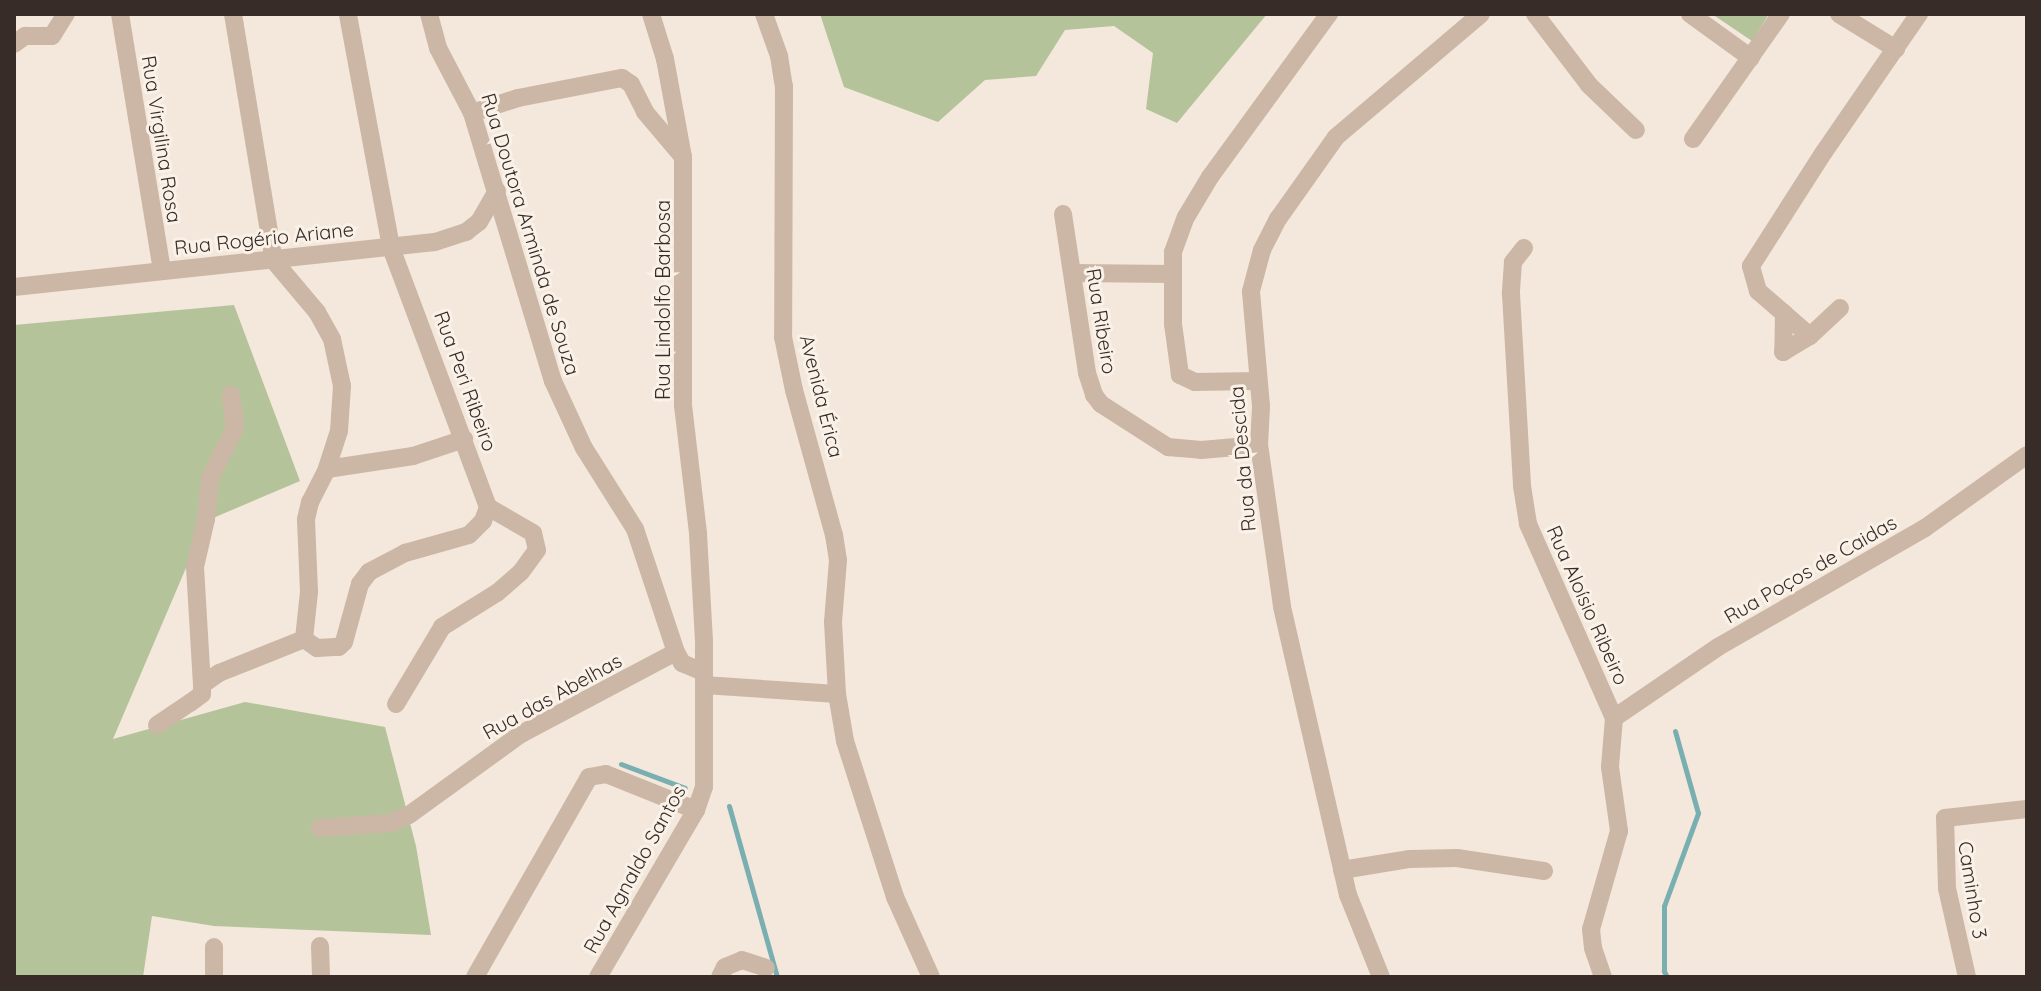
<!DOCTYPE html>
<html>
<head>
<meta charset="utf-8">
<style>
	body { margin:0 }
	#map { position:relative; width:2041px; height:991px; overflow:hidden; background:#f3e8db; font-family:Quicksand,sans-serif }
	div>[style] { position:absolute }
	.green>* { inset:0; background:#b5c39a }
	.stream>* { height:5px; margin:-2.5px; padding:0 2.5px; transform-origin:2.5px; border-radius:2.5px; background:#79afb1 }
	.minor>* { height:18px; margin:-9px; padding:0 9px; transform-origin:9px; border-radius:9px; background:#ccb7a6 }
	span { translate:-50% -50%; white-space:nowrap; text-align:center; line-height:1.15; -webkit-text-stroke:6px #faf2e8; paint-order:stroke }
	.street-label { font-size:20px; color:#372c27 }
	.frame { position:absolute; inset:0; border:16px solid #372c27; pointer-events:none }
</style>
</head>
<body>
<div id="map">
	<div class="green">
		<div style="clip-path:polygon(820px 14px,1267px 14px,1177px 123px,1146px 109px,1153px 53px,1114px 26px,1065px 30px,1036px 76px,985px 80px,938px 122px,844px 87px)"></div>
		<div style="clip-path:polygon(1712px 14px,1769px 14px,1752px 41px)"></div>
		<div style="clip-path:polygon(234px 305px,300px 481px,206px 521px,113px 739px,245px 702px,385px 727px,416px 846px,431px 935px,214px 926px,152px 916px,143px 977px,14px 977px,14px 325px)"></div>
	</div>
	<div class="stream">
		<div style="left:621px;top:764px;width:68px;rotate:20.6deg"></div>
		<div style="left:729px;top:806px;width:178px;rotate:74.3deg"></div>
		<div style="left:1667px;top:977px;width:7px;rotate:-117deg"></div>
		<div style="left:1664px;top:971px;width:65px;rotate:-90deg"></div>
		<div style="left:1664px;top:906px;width:99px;rotate:-69.9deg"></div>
		<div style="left:1698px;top:813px;width:85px;rotate:-105.7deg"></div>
	</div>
	<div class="minor">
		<div style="left:120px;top:14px;width:259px;rotate:80.7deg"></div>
		<div style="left:233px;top:14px;width:250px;rotate:80.6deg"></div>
		<div style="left:274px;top:261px;width:67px;rotate:49.9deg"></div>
		<div style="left:317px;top:312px;width:31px;rotate:61deg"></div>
		<div style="left:332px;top:339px;width:48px;rotate:78deg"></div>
		<div style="left:342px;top:386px;width:45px;rotate:93.8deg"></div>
		<div style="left:339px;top:431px;width:40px;rotate:108deg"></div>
		<div style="left:327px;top:469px;width:37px;rotate:117deg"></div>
		<div style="left:310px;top:502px;width:18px;rotate:103deg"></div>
		<div style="left:306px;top:520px;width:72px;rotate:87.6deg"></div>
		<div style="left:309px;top:592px;width:47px;rotate:96.1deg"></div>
		<div style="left:429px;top:14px;width:35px;rotate:75deg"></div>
		<div style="left:438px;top:48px;width:73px;rotate:62.4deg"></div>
		<div style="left:472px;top:113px;width:280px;rotate:73.2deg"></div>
		<div style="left:553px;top:381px;width:74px;rotate:65.2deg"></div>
		<div style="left:584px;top:448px;width:96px;rotate:57.8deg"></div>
		<div style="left:635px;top:529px;width:130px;rotate:71.6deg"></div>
		<div style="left:676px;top:652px;width:13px;rotate:61deg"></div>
		<div style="left:682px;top:663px;width:23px;rotate:23deg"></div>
		<div style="left:764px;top:14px;width:45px;rotate:70.3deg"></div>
		<div style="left:779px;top:56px;width:30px;rotate:81deg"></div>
		<div style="left:784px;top:86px;width:251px;rotate:90.2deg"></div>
		<div style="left:783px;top:337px;width:54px;rotate:78.3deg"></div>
		<div style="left:794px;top:390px;width:150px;rotate:74.6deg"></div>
		<div style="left:834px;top:535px;width:25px;rotate:81deg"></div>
		<div style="left:838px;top:560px;width:62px;rotate:94.6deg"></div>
		<div style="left:833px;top:622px;width:72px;rotate:86.8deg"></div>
		<div style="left:837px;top:694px;width:48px;rotate:80.3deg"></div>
		<div style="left:845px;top:741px;width:164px;rotate:72.2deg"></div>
		<div style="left:895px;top:897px;width:88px;rotate:65.8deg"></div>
		<div style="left:1535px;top:14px;width:89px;rotate:52.7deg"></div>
		<div style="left:1589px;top:85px;width:65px;rotate:43.8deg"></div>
		<div style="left:1690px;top:14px;width:75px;rotate:35.8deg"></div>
		<div style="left:1839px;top:14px;width:67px;rotate:31.6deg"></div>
		<div style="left:14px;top:44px;width:14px;rotate:-36deg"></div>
		<div style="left:25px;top:36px;width:27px"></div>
		<div style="left:52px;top:36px;width:26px;rotate:-58deg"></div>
		<div style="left:472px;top:113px;width:48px;rotate:-18.1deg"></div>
		<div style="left:518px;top:98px;width:106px;rotate:-10.9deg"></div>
		<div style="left:622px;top:78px;width:11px;rotate:34deg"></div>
		<div style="left:631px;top:84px;width:31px;rotate:63deg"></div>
		<div style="left:645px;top:112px;width:59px;rotate:49.8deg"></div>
		<div style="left:1693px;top:139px;width:153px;rotate:-54.9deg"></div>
		<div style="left:1063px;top:214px;width:161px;rotate:81.4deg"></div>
		<div style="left:1087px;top:373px;width:23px;rotate:72deg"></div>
		<div style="left:1094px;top:395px;width:11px;rotate:52deg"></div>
		<div style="left:1101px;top:404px;width:80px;rotate:32.7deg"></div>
		<div style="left:1168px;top:447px;width:33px;rotate:5deg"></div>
		<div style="left:1201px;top:450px;width:58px;rotate:-4.9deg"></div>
		<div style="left:1524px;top:248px;width:18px;rotate:128deg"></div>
		<div style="left:1513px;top:262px;width:32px;rotate:94deg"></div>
		<div style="left:1511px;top:294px;width:192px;rotate:86.7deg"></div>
		<div style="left:1522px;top:486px;width:38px;rotate:81deg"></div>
		<div style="left:1528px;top:524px;width:212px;rotate:66.1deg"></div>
		<div style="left:1614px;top:718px;width:49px;rotate:94.7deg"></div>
		<div style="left:1610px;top:767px;width:65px;rotate:82deg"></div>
		<div style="left:1619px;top:831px;width:102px;rotate:105.9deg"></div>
		<div style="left:1591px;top:929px;width:19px;rotate:84deg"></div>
		<div style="left:1593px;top:948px;width:31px;rotate:71deg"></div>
		<div style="left:1073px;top:273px;width:99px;rotate:0.6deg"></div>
		<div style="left:14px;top:287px;width:423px;rotate:-6.1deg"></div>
		<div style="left:435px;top:242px;width:33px;rotate:-18deg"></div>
		<div style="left:466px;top:232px;width:16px;rotate:-38deg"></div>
		<div style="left:479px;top:222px;width:36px;rotate:-60deg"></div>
		<div style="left:1784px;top:313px;width:39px;rotate:91deg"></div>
		<div style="left:1783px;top:352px;width:31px;rotate:-31deg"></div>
		<div style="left:1810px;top:336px;width:41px;rotate:-43deg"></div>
		<div style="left:1810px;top:336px;width:69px;rotate:-139.1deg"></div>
		<div style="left:1758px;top:291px;width:26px;rotate:-106deg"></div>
		<div style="left:1751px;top:266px;width:135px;rotate:-57.4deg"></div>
		<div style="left:1824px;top:152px;width:168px;rotate:-55.5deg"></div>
		<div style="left:1257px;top:381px;width:62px;rotate:179.1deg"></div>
		<div style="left:1195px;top:382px;width:17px;rotate:-155deg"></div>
		<div style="left:1180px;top:375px;width:51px;rotate:-97.8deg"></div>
		<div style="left:1173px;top:324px;width:72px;rotate:-90deg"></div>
		<div style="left:1173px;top:252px;width:37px;rotate:-70deg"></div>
		<div style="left:1186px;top:217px;width:47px;rotate:-59deg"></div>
		<div style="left:1210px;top:177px;width:202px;rotate:-53.9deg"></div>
		<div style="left:327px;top:469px;width:87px;rotate:-8.6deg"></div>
		<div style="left:413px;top:456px;width:54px;rotate:-18.4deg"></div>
		<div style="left:304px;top:639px;width:16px;rotate:35deg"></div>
		<div style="left:317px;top:648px;width:22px;rotate:-3deg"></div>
		<div style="left:339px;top:647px;width:7px;rotate:-45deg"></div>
		<div style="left:344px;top:642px;width:60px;rotate:-74.6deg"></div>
		<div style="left:360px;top:584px;width:15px;rotate:-53deg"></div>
		<div style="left:369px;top:572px;width:41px;rotate:-27.8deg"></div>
		<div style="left:405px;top:553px;width:66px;rotate:-15.7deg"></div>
		<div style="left:469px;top:535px;width:20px;rotate:-45deg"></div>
		<div style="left:483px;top:521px;width:15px;rotate:-70deg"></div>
		<div style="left:488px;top:507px;width:278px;rotate:-110.5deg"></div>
		<div style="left:391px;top:247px;width:237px;rotate:-100.5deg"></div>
		<div style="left:202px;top:685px;width:118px;rotate:-93.4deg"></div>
		<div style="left:195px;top:567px;width:49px;rotate:-77.1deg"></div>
		<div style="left:206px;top:519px;width:41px;rotate:-84.4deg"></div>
		<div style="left:210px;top:478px;width:56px;rotate:-63.4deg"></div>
		<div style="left:235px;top:428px;width:33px;rotate:-97deg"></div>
		<div style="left:704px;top:685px;width:133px;rotate:3.9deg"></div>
		<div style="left:396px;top:704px;width:90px;rotate:-59.1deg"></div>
		<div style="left:442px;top:627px;width:66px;rotate:-32deg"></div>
		<div style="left:498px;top:592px;width:30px;rotate:-41deg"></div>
		<div style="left:521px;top:572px;width:27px;rotate:-54deg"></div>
		<div style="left:537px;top:550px;width:17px;rotate:-103deg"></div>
		<div style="left:533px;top:533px;width:52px;rotate:-150deg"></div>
		<div style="left:1614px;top:718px;width:126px;rotate:-34.3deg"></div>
		<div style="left:1718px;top:647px;width:239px;rotate:-29.9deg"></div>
		<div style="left:1925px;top:528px;width:125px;rotate:-35.6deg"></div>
		<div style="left:157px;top:725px;width:40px;rotate:-34deg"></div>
		<div style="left:190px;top:703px;width:15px;rotate:-37deg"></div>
		<div style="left:202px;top:694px;width:9px;rotate:-90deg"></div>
		<div style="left:202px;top:685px;width:21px;rotate:-35deg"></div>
		<div style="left:219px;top:673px;width:92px;rotate:-21.8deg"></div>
		<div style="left:320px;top:828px;width:70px;rotate:-4.1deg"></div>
		<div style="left:390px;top:823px;width:21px;rotate:-23deg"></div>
		<div style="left:409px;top:815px;width:138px;rotate:-35.9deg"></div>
		<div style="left:521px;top:734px;width:175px;rotate:-27.9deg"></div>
		<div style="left:1342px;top:870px;width:69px;rotate:-9.2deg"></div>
		<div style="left:1410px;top:859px;width:47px;rotate:-1.2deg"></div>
		<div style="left:1457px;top:858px;width:88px;rotate:8.5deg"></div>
		<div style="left:320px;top:946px;width:31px;rotate:88deg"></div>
		<div style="left:214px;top:977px;width:30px;rotate:-90deg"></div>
		<div style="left:475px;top:977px;width:230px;rotate:-60.3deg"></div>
		<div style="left:589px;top:777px;width:17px;rotate:-10deg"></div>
		<div style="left:606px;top:774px;width:97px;rotate:21.8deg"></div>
		<div style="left:598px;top:977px;width:194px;rotate:-59.6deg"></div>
		<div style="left:696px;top:810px;width:24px;rotate:-71deg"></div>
		<div style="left:704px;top:787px;width:146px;rotate:-90deg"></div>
		<div style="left:704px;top:641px;width:108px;rotate:-93.2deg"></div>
		<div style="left:698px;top:533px;width:129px;rotate:-96.7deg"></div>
		<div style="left:683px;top:405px;width:248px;rotate:-90deg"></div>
		<div style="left:683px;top:157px;width:100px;rotate:-100.4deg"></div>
		<div style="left:665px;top:59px;width:47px;rotate:-107.3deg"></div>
		<div style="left:720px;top:977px;width:11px;rotate:-63deg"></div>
		<div style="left:725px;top:967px;width:18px;rotate:-22deg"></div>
		<div style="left:742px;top:960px;width:25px;rotate:18deg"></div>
		<div style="left:1381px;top:977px;width:88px;rotate:-111.9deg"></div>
		<div style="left:1348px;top:895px;width:296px;rotate:-102.9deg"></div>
		<div style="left:1282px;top:606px;width:163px;rotate:-98.1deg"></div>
		<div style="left:1259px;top:445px;width:39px;rotate:-87deg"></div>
		<div style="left:1261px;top:406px;width:115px;rotate:-95deg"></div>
		<div style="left:1251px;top:291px;width:42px;rotate:-75deg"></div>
		<div style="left:1262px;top:250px;width:35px;rotate:-63deg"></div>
		<div style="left:1278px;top:219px;width:100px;rotate:-54.7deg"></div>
		<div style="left:1336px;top:137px;width:190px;rotate:-40.3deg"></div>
		<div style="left:1967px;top:977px;width:91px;rotate:-102.7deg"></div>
		<div style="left:1947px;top:888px;width:70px;rotate:-91.6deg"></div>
		<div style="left:1945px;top:818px;width:82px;rotate:-6.3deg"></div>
	</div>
	<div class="street-label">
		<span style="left:162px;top:139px;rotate:81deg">Rua Virgilina Rosa</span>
		<span style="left:531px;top:234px;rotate:73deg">Rua Doutora Arminda de Souza</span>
		<span style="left:264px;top:238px;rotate:-6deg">Rua Rogério Ariane</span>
		<span style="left:662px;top:300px;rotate:-90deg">Rua Lindolfo Barbosa</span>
		<span style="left:1102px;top:321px;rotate:81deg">Rua Ribeiro</span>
		<span style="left:466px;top:381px;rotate:70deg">Rua Peri Ribeiro</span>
		<span style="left:822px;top:396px;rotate:76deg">Avenida Érica</span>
		<span style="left:1242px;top:459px;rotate:-95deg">Rua da Descida</span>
		<span style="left:1810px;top:569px;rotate:-30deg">Rua Poços de Caidas</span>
		<span style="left:1588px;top:605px;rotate:66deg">Rua Aloísio Ribeiro</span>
		<span style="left:552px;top:696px;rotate:-29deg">Rua das Abelhas</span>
		<span style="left:634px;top:869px;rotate:-61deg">Rua Agnaldo Santos</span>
		<span style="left:1973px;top:890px;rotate:81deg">Caminho 3</span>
	</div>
	<div class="frame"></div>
</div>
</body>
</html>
